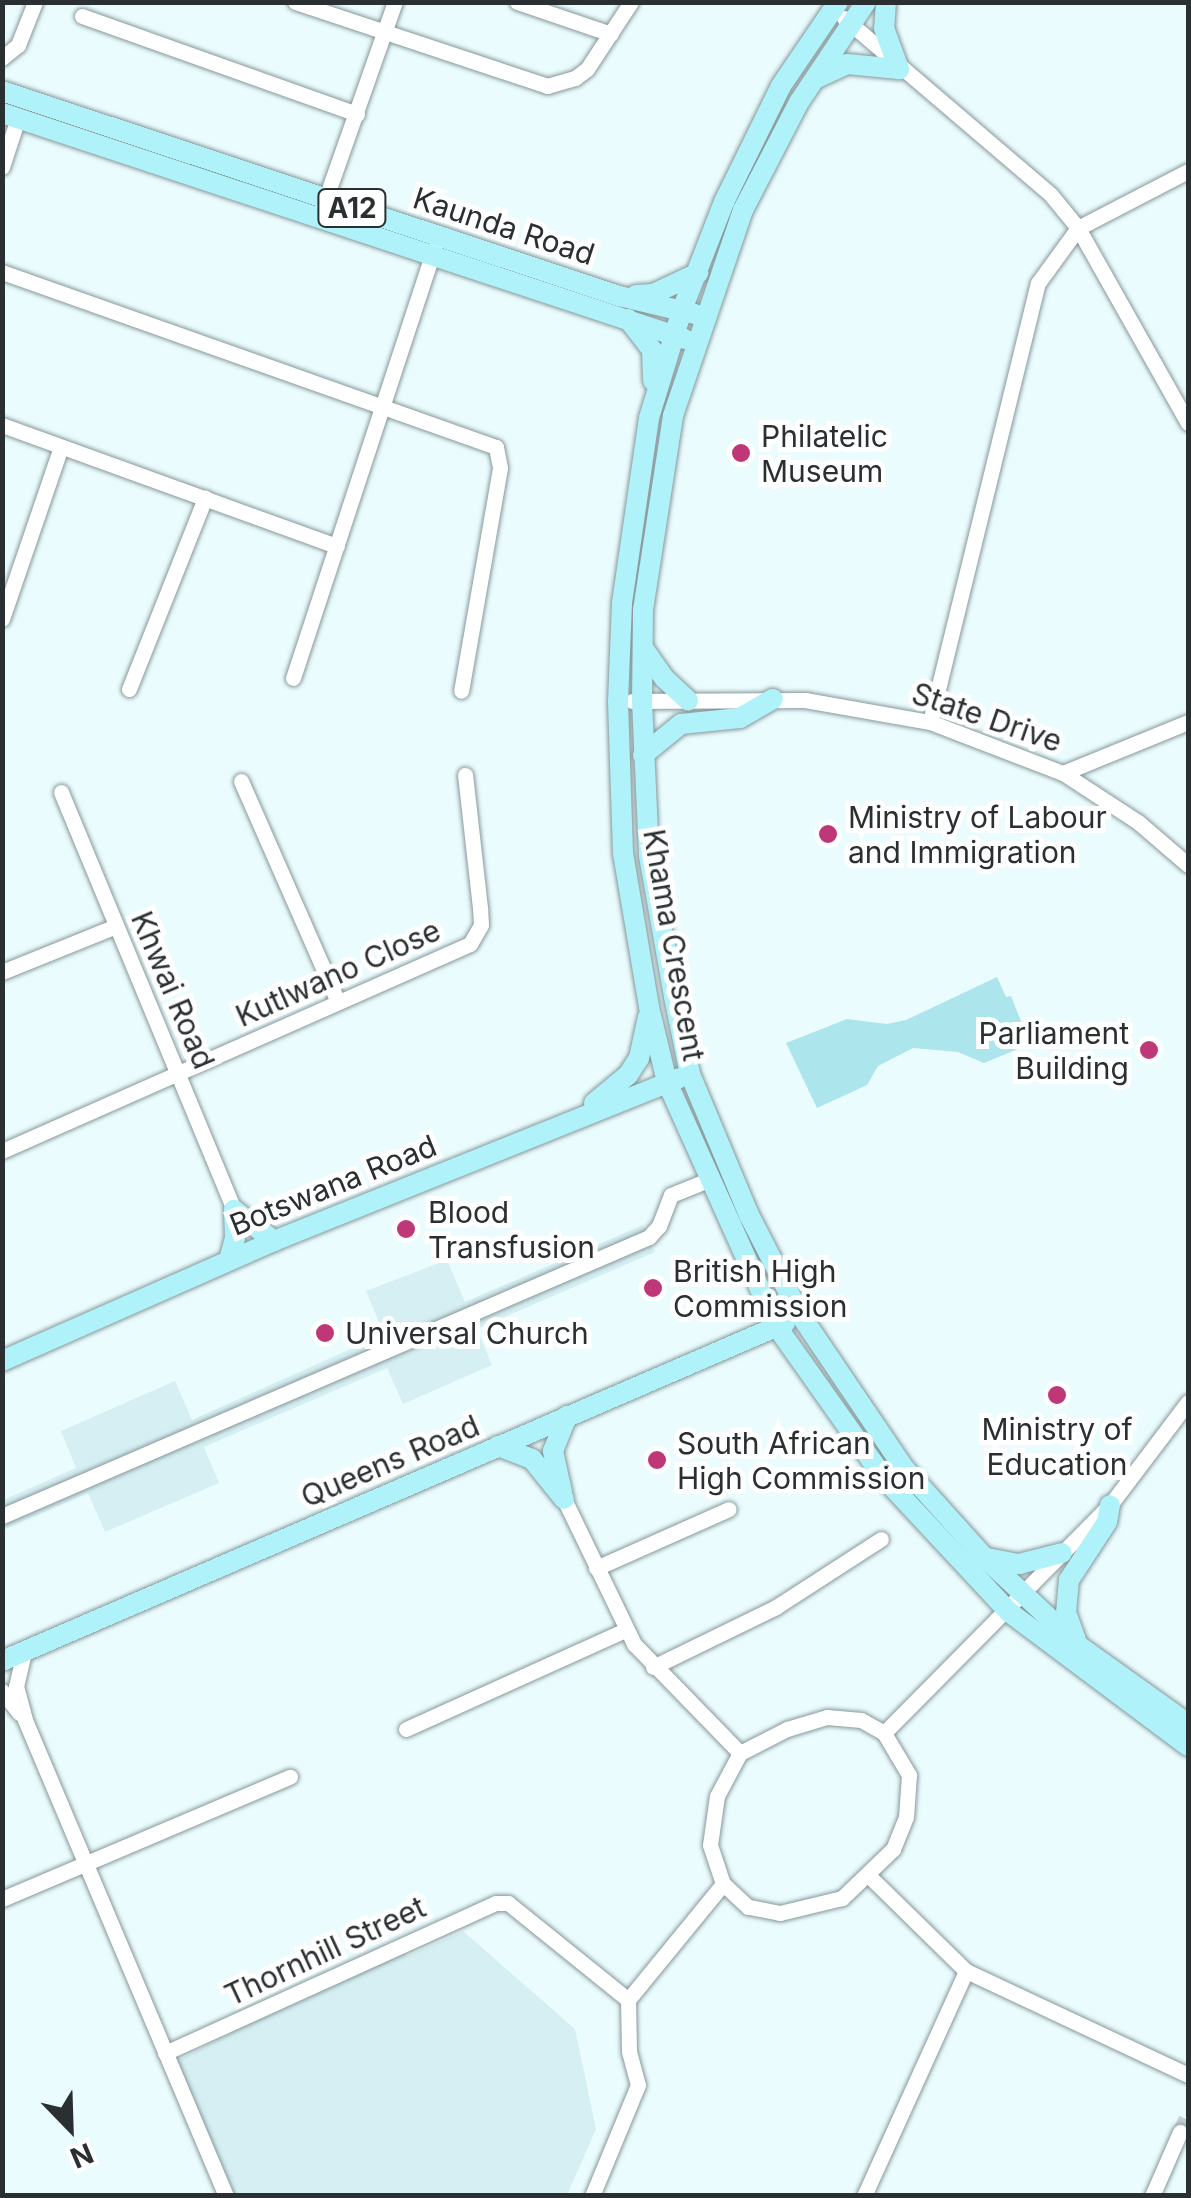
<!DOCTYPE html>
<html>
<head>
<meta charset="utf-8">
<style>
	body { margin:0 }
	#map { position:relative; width:1191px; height:2198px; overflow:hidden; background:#eafcfe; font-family:Inter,sans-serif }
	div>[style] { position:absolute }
	.built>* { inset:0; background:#d5eff2 }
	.green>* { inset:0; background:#ace5ec }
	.minor-tunnel>* { height:15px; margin-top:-7.5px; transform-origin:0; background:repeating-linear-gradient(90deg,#c4d3d5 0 15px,transparent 0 23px) }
	.roads { filter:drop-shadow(0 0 2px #879799) drop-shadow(0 0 2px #879799) }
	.minor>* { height:15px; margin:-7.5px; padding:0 7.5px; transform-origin:7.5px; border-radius:7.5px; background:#fff }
	.major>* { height:20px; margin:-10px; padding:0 10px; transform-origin:10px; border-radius:10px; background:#b0f2fa }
	.dots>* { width:28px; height:28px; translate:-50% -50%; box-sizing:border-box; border:5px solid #fff; border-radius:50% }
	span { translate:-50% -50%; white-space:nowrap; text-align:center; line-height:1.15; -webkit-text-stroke:10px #fff; paint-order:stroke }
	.shield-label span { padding:2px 8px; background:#fff; border:2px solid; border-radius:8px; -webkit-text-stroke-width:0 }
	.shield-label { font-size:28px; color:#2a3031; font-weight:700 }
	.street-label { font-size:30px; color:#2a3031 }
	.poi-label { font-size:30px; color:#2a3031 }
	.left { translate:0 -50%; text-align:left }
	.right { translate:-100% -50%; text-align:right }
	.frame { position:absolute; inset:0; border:5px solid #2a3031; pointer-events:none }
	.north { position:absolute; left:20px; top:2078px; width:100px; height:100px; -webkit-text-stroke:8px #fff; paint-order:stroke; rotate:157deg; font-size:28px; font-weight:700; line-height:40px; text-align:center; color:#2a3031 }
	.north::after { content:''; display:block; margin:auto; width:35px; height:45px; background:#2a3031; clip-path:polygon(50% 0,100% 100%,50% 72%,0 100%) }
</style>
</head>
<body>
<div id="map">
	<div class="built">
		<div style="clip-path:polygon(643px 1225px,655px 1252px,477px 1329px,492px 1365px,403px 1404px,387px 1368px,204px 1447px,219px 1483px,105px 1532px,88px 1493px,3px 1530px,3px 1500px,76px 1468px,61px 1431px,175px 1381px,192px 1420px,384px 1334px,366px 1291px,447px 1260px,465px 1302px)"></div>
		<div style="clip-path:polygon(463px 1931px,575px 2029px,596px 2129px,567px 2195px,233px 2195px,166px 2066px,322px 1987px,393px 1944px,407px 1956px)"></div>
	</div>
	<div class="green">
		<div style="clip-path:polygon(997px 977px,1006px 997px,1011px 996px,1030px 1044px,984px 1063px,958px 1052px,913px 1048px,878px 1066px,867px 1085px,817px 1108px,786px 1043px,847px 1019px,887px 1024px,906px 1020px)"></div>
	</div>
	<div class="minor-tunnel">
		<div style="left:1180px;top:2132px;width:20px;rotate:-66deg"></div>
	</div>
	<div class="roads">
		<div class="minor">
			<div style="left:295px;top:2px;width:266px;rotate:18.4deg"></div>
			<div style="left:547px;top:86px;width:29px;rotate:-16deg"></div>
			<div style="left:575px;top:78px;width:15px;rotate:-37deg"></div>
			<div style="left:587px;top:69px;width:80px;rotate:-56.7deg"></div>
			<div style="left:517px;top:2px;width:99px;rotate:18.8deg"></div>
			<div style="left:82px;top:16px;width:292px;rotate:19.6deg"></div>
			<div style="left:844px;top:18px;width:272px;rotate:40.5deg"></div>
			<div style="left:1051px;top:195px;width:43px;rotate:50.7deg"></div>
			<div style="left:1078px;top:228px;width:224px;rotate:60.6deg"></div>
			<div style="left:2px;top:58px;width:21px;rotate:-39deg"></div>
			<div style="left:18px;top:45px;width:46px;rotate:-68.4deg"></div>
			<div style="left:2px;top:167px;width:52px;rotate:-71.9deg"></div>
			<div style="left:323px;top:206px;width:216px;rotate:-70.6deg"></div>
			<div style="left:2px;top:272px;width:524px;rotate:19.51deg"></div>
			<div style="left:496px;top:447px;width:21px;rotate:79deg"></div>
			<div style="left:500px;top:468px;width:226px;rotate:99.9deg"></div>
			<div style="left:2px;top:425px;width:356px;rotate:19.9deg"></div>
			<div style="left:2px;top:619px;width:182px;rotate:-71.1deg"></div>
			<div style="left:293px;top:678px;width:452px;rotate:-71.8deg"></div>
			<div style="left:129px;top:689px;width:206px;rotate:-68.3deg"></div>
			<div style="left:632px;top:701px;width:173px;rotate:-0.3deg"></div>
			<div style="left:805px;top:700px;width:127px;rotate:10deg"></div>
			<div style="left:930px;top:722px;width:142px;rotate:21deg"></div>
			<div style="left:1063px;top:773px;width:90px;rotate:33.2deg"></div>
			<div style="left:1138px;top:822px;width:66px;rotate:40.7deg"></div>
			<div style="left:930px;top:722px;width:452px;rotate:-76.2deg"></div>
			<div style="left:1038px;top:283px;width:68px;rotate:-54deg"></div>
			<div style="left:1078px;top:228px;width:124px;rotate:-27.4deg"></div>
			<div style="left:1063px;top:773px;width:135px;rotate:-22.2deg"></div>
			<div style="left:241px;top:781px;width:239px;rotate:66.3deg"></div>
			<div style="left:61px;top:792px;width:452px;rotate:67.5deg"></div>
			<div style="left:2px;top:972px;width:123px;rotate:-22deg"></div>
			<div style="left:2px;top:1151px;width:512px;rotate:-23.86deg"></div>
			<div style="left:470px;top:944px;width:22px;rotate:-60deg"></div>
			<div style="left:481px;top:925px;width:17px;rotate:-93deg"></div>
			<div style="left:480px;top:908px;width:134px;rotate:-96.4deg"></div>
			<div style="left:564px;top:1499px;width:161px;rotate:64.2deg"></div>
			<div style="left:634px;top:1644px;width:152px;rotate:45.8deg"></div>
			<div style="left:2px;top:1516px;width:705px;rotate:-23.33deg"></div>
			<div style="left:649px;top:1237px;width:15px;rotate:-48deg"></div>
			<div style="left:659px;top:1226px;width:33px;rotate:-69deg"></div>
			<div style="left:671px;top:1195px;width:40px;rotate:-22deg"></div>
			<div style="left:596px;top:1568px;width:145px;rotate:-23.9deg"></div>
			<div style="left:24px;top:1652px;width:35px;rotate:103deg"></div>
			<div style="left:16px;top:1686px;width:35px;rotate:75deg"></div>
			<div style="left:25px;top:1720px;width:517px;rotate:67.11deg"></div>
			<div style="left:653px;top:1667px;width:137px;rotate:-26deg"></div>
			<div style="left:776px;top:1607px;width:125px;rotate:-32.9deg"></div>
			<div style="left:2px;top:1691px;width:28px;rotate:52deg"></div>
			<div style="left:827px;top:1717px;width:34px;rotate:5deg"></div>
			<div style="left:861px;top:1720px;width:26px;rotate:29deg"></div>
			<div style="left:884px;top:1733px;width:49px;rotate:59.2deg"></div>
			<div style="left:909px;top:1775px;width:42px;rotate:94.1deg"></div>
			<div style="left:906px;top:1817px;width:35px;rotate:112deg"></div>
			<div style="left:893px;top:1849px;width:71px;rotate:136.1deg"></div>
			<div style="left:842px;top:1898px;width:64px;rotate:166.4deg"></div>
			<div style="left:780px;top:1913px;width:33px;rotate:-169deg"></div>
			<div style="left:748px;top:1907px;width:34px;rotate:-137deg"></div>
			<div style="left:723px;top:1884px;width:41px;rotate:-108.4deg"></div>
			<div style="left:710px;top:1845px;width:49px;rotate:-81.9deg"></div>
			<div style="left:717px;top:1796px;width:49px;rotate:-61.9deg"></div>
			<div style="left:740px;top:1753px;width:53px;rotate:-27.1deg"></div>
			<div style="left:787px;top:1729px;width:42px;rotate:-16.7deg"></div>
			<div style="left:406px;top:1729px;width:240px;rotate:-24.3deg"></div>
			<div style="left:884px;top:1733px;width:321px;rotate:-45.3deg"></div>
			<div style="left:1110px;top:1505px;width:129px;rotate:-52.9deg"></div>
			<div style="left:868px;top:1875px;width:137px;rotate:44.4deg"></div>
			<div style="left:966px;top:1971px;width:245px;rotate:25.1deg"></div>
			<div style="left:2px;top:1899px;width:313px;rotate:-23deg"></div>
			<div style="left:628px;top:2000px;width:150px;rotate:-50.7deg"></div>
			<div style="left:165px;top:2053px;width:363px;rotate:-24.4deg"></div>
			<div style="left:496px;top:1903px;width:12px"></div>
			<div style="left:508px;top:1903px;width:154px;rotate:38.9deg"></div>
			<div style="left:592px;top:2196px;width:120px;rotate:-67.5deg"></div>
			<div style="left:638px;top:2085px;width:35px;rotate:-105deg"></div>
			<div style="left:629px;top:2051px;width:51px;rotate:-91.1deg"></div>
			<div style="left:864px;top:2196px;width:247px;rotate:-65.6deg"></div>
			<div style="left:1152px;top:2196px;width:70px;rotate:-66.4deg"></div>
		</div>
		<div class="major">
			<div style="left:838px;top:2px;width:102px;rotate:124.2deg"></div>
			<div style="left:781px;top:86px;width:129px;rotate:116.2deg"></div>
			<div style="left:724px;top:202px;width:116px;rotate:111.3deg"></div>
			<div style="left:682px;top:310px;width:113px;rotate:107deg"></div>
			<div style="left:649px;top:418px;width:187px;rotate:98.3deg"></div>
			<div style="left:622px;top:603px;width:99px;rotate:92.3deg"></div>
			<div style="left:618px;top:702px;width:151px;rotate:88.1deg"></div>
			<div style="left:623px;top:853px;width:156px;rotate:80.4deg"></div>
			<div style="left:649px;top:1007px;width:77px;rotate:76.5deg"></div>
			<div style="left:667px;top:1082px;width:269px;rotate:65.8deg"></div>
			<div style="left:777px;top:1327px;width:185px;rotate:54.7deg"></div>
			<div style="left:884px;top:1478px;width:183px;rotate:47deg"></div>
			<div style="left:1009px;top:1612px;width:224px;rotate:36.8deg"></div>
			<div style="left:866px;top:2px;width:120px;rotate:123.8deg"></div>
			<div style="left:799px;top:102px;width:122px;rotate:117.4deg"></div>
			<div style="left:743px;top:210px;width:218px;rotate:108.8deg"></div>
			<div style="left:673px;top:416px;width:196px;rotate:98.8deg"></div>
			<div style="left:643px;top:610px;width:91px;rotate:90.6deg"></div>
			<div style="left:642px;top:701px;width:155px;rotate:87.4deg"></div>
			<div style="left:649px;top:856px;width:143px;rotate:79.9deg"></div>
			<div style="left:674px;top:997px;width:79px;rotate:78.3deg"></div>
			<div style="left:690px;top:1074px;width:153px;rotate:67.3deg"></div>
			<div style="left:749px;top:1215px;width:114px;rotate:62.8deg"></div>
			<div style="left:801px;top:1316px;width:184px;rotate:55.9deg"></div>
			<div style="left:904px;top:1468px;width:121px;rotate:48deg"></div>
			<div style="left:985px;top:1558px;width:129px;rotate:43.1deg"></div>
			<div style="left:1079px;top:1646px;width:134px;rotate:35.6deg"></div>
			<div style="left:886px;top:2px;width:26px;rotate:94deg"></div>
			<div style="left:884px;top:28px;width:44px;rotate:69.9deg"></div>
			<div style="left:815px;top:79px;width:35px;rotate:-25deg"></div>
			<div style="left:847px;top:64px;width:52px;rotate:5.5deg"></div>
			<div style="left:2px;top:91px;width:650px;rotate:18.38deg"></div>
			<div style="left:619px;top:296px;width:78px;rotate:13.3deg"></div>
			<div style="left:2px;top:113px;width:719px;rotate:18.31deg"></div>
			<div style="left:636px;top:295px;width:17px;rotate:-3deg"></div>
			<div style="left:653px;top:294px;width:50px;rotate:-25deg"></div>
			<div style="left:628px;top:319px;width:39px;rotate:52deg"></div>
			<div style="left:652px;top:350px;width:31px;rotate:88deg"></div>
			<div style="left:643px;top:648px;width:37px;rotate:55deg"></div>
			<div style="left:664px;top:678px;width:33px;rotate:43deg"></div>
			<div style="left:643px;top:755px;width:49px;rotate:-39.2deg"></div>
			<div style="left:681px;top:724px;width:59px;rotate:-5.8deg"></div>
			<div style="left:740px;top:718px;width:38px;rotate:-30deg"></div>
			<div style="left:594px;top:1103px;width:44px;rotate:-39.5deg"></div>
			<div style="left:628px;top:1075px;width:20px;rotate:-57deg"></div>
			<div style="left:639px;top:1058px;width:42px;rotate:-77.6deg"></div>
			<div style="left:234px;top:1210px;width:51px;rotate:37.8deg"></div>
			<div style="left:229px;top:1260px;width:23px;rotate:-75deg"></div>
			<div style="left:235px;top:1238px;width:28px;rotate:-92deg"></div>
			<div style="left:2px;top:1361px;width:297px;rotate:-23.8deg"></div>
			<div style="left:274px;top:1241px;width:437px;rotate:-21.9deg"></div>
			<div style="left:498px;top:1446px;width:36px;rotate:21deg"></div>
			<div style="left:532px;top:1459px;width:51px;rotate:51.3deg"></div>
			<div style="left:562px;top:1492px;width:42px;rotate:-102.4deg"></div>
			<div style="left:553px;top:1451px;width:38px;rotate:-68deg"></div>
			<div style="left:987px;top:1558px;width:33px;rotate:11deg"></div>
			<div style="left:1019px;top:1564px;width:44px;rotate:-14.3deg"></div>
			<div style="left:1076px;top:1640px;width:29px;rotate:-110deg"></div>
			<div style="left:1066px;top:1613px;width:33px;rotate:-85deg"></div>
			<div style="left:1069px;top:1580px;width:69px;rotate:-56.8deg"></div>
			<div style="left:1107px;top:1522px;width:17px;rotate:-80deg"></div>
			<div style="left:2px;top:1661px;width:853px;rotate:-23.35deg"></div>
		</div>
	</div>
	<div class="dots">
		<div style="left:741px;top:453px;background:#be3878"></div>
		<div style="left:828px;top:834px;background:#be3878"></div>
		<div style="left:1149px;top:1050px;background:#be3878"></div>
		<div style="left:406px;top:1229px;background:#be3878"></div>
		<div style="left:653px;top:1288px;background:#be3878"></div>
		<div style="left:325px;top:1333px;background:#be3878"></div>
		<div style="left:1057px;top:1395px;background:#be3878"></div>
		<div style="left:657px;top:1460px;background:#be3878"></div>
	</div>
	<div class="shield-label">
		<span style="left:352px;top:208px">A12</span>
	</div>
	<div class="street-label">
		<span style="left:504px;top:226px;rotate:18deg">Kaunda Road</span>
		<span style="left:987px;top:717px;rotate:19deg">State Drive</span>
		<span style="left:674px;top:945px;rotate:80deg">Khama Crescent</span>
		<span style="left:338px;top:973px;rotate:-24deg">Kutlwano Close</span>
		<span style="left:173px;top:990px;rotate:67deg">Khwai Road</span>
		<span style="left:333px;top:1185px;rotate:-22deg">Botswana Road</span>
		<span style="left:390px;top:1461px;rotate:-23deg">Queens Road</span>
		<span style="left:325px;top:1951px;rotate:-25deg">Thornhill Street</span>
	</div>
	<div class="poi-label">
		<span class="left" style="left:761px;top:453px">Philatelic<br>Museum</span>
		<span class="left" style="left:848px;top:834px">Ministry of Labour<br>and Immigration</span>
		<span class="right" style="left:1129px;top:1050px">Parliament<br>Building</span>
		<span class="left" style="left:428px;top:1229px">Blood<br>Transfusion</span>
		<span class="left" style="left:673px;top:1288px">British High<br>Commission</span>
		<span class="left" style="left:345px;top:1333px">Universal Church</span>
		<span style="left:1057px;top:1446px">Ministry of<br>Education</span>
		<span class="left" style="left:677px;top:1460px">South African<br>High Commission</span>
	</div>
	<div class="frame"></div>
	<div class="north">N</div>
</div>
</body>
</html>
